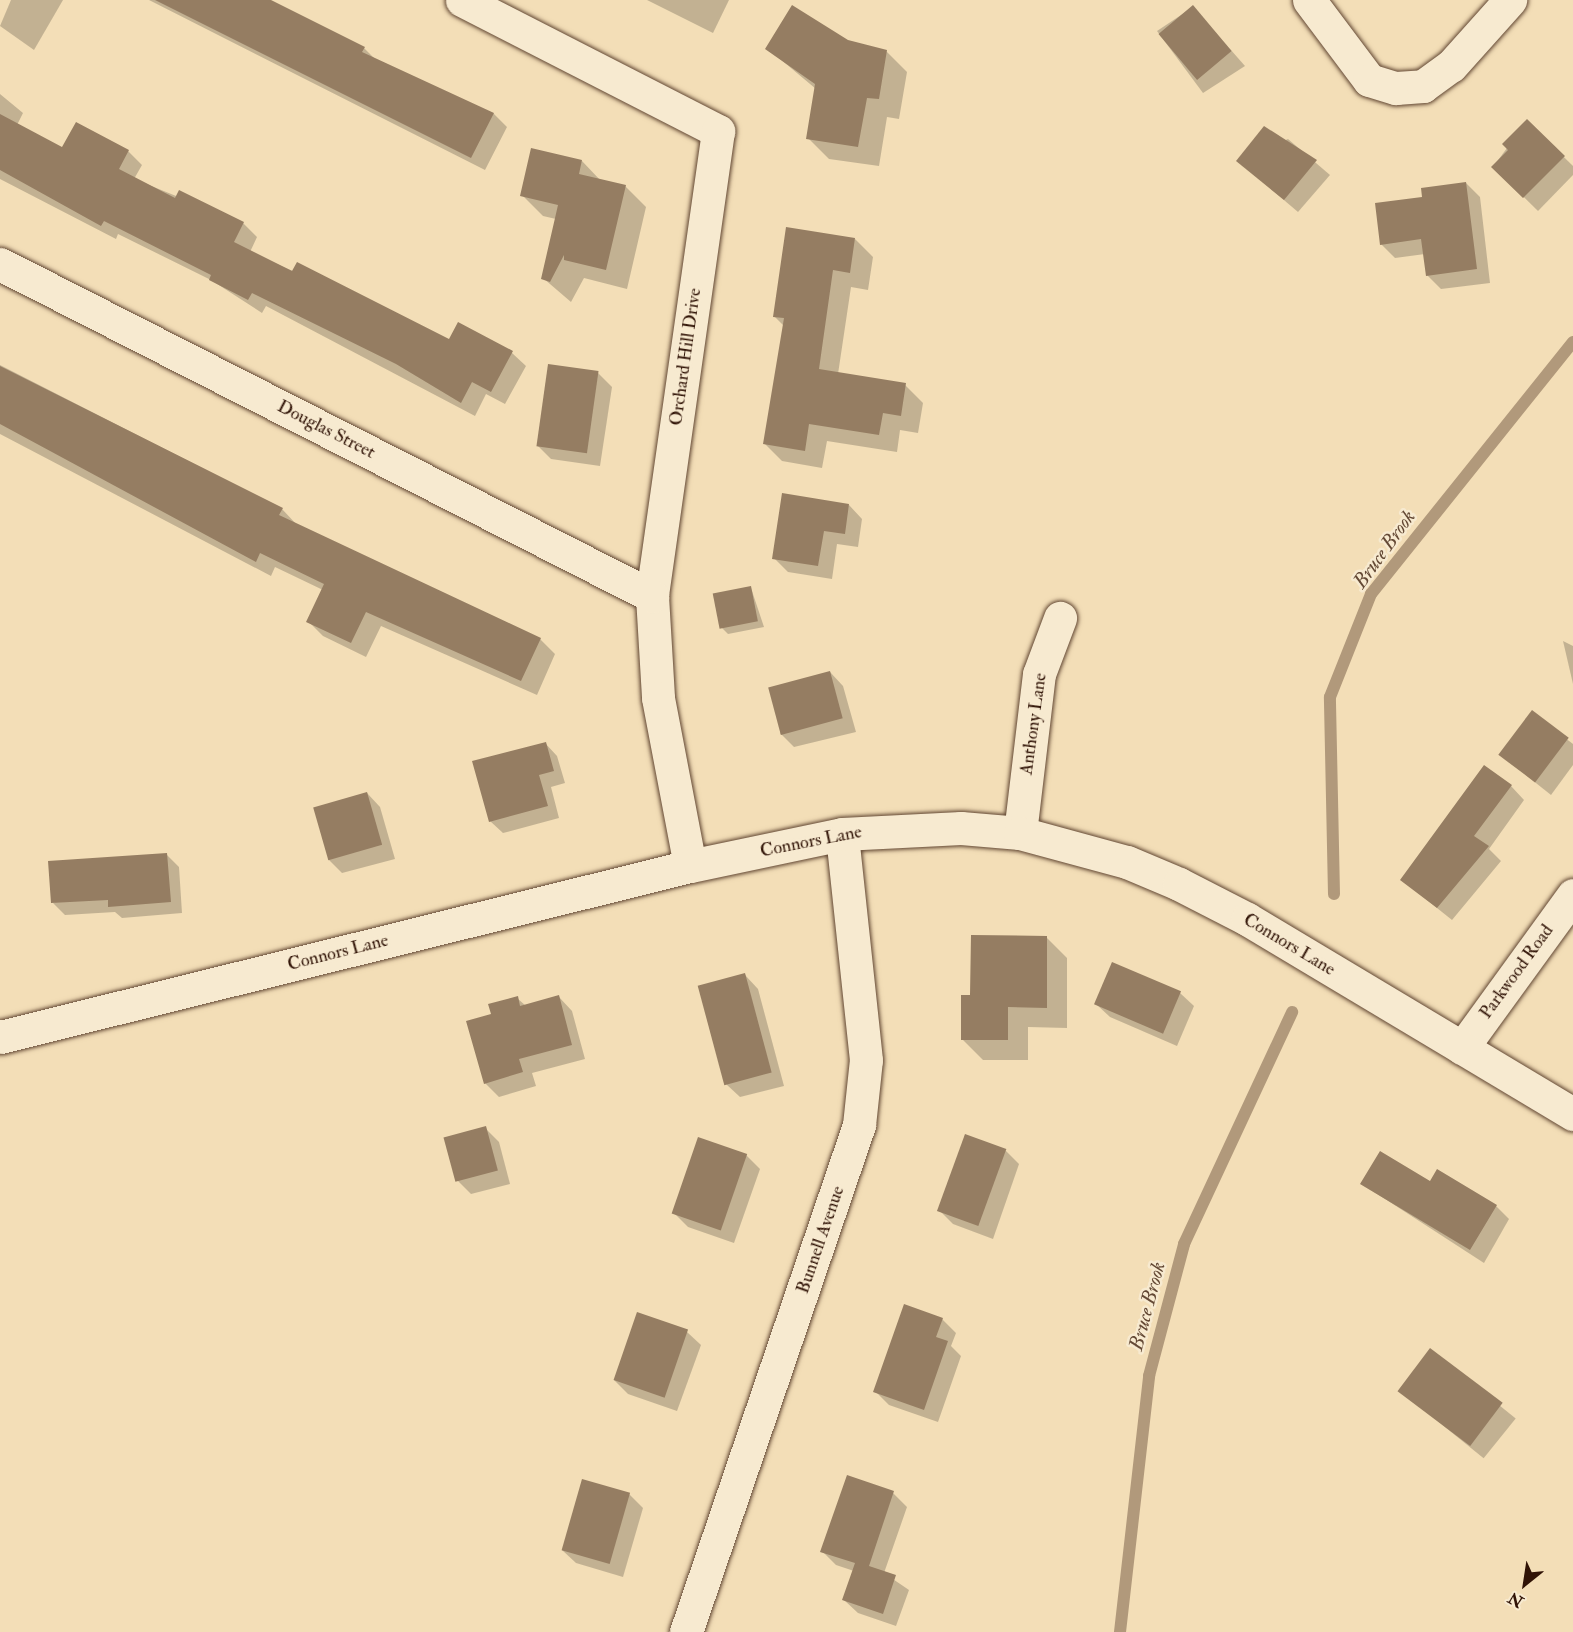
<!DOCTYPE html>
<html>
<head>
<meta charset="utf-8">
<style>
	body { margin:0 }
	#map { position:relative; width:1573px; height:1632px; overflow:hidden; background:#f3deb7; font-family:"IM FELL Double Pica",serif }
	div>[style] { position:absolute }
	.shadow>* { inset:0; background:#0003; transform-origin:0 0 }
	.stream>* { height:12px; margin:-6px; padding:0 6px; transform-origin:6px; border-radius:6px; background:#b1997b }
	.building>* { inset:0; background:#957d62; transform-origin:0 0 }
	.roads { filter:drop-shadow(0 0 2px #614632) drop-shadow(0 0 2px #614632) }
	.minor>* { height:33px; margin:-16.5px; padding:0 16.5px; transform-origin:16.5px; border-radius:16.5px; background:#f7ead0 }
	.tertiary>* { height:33px; margin:-16.5px; padding:0 16.5px; transform-origin:16.5px; border-radius:16.5px; background:#f7ead0 }
	span { translate:-50% -50%; white-space:nowrap; text-align:center; line-height:1.15; -webkit-text-stroke:5px #f7ead0; paint-order:stroke }
	.street-label { font-size:18px; color:#301306 }
	.water-label { font-size:20px; color:#644935; font-style:italic }
	.north { position:absolute; left:1495px; top:1554px; width:60px; height:60px; -webkit-text-stroke:4px #f7ead0; paint-order:stroke; rotate:210deg; font-size:16px; font-weight:700; line-height:24px; text-align:center; color:#301306 }
	.north::after { content:''; display:block; margin:auto; width:21px; height:27px; background:#301306; clip-path:polygon(50% 0,100% 100%,50% 72%,0 100%) }
</style>
</head>
<body>
<div id="map">
	<div class="shadow">
		<div style="clip-path:polygon(11px 0,63px 0,34px 50px,0 26px)"></div>
		<div style="clip-path:polygon(149px 0,269px 0,364px 48px,375px 59px,494px 114px,507px 127px,485px 170px)"></div>
		<div style="clip-path:polygon(647px 0,729px 0,713px 33px)"></div>
		<div style="clip-path:polygon(1193px 7px,1245px 66px,1203px 93px,1157px 31px)"></div>
		<div style="clip-path:polygon(847px 42px,886px 51px,907px 72px,899px 119px,887px 117px,879px 166px,829px 159px,808px 138px,816px 89px,767px 48px)"></div>
		<div style="clip-path:polygon(0 94px,23px 113px,17px 125px,62px 149px,128px 151px,142px 165px,134px 179px,243px 223px,257px 237px,250px 252px,450px 341px,512px 353px,526px 366px,505px 404px,486px 394px,475px 416px,266px 306px,262px 313px,211px 280px,118px 234px,116px 239px,0 179px)"></div>
		<div style="clip-path:polygon(1527px 121px,1573px 166px,1573px 175px,1538px 211px,1493px 167px)"></div>
		<div style="clip-path:polygon(1288px 139px,1330px 175px,1298px 212px,1238px 161px)"></div>
		<div style="clip-path:polygon(582px 161px,601px 181px,625px 186px,646px 207px,627px 289px,584px 278px,571px 302px,543px 278px,556px 219px,543px 216px,522px 195px)"></div>
		<div style="clip-path:polygon(1466px 183px,1480px 197px,1490px 283px,1441px 289px,1427px 275px,1425px 254px,1395px 258px,1381px 244px,1423px 198px)"></div>
		<div style="clip-path:polygon(855px 239px,873px 257px,868px 290px,851px 287px,838px 374px,905px 385px,923px 403px,918px 433px,900px 430px,897px 452px,827px 441px,822px 468px,782px 461px,764px 443px,784px 326px,774px 316px)"></div>
		<div style="clip-path:polygon(0 365px,282px 509px,297px 525px,540px 639px,555px 654px,537px 695px,381px 626px,366px 657px,323px 636px,308px 621px,323px 590px,275px 567px,271px 576px,0 434px)"></div>
		<div style="clip-path:polygon(598px 373px,612px 387px,600px 466px,551px 459px,537px 445px)"></div>
		<div style="clip-path:polygon(849px 505px,862px 519px,858px 547px,837px 544px,832px 579px,788px 572px,774px 558px)"></div>
		<div style="clip-path:polygon(751px 588px,764px 627px,728px 634px,722px 628px)"></div>
		<div style="clip-path:polygon(1563px 641px,1573px 646px,1573px 684px)"></div>
		<div style="clip-path:polygon(830px 672px,843px 686px,856px 732px,794px 747px,780px 733px)"></div>
		<div style="clip-path:polygon(1533px 713px,1573px 744px,1573px 765px,1551px 795px,1501px 755px)"></div>
		<div style="clip-path:polygon(545px 743px,557px 756px,565px 783px,551px 787px,559px 818px,503px 833px,490px 821px)"></div>
		<div style="clip-path:polygon(1511px 786px,1524px 800px,1489px 849px,1501px 861px,1452px 920px,1402px 880px)"></div>
		<div style="clip-path:polygon(367px 793px,380px 807px,395px 859px,342px 873px,328px 859px)"></div>
		<div style="clip-path:polygon(167px 855px,179px 867px,182px 913px,122px 918px,115px 912px,65px 915px,53px 903px)"></div>
		<div style="clip-path:polygon(1046px 937px,1067px 958px,1067px 1028px,1028px 1027px,1028px 1060px,983px 1060px,962px 1039px,972px 997px)"></div>
		<div style="clip-path:polygon(745px 975px,758px 989px,784px 1086px,740px 1097px,726px 1084px)"></div>
		<div style="clip-path:polygon(1180px 993px,1194px 1006px,1177px 1046px,1110px 1017px,1096px 1004px)"></div>
		<div style="clip-path:polygon(559px 997px,572px 1011px,585px 1059px,532px 1073px,536px 1086px,499px 1097px,485px 1083px,493px 1016px,517px 998px,526px 1006px)"></div>
		<div style="clip-path:polygon(485px 1128px,499px 1142px,510px 1184px,471px 1194px,457px 1180px)"></div>
		<div style="clip-path:polygon(966px 1136px,1006px 1151px,1019px 1164px,993px 1239px,953px 1224px,939px 1210px)"></div>
		<div style="clip-path:polygon(746px 1155px,760px 1169px,734px 1243px,688px 1227px,674px 1213px)"></div>
		<div style="clip-path:polygon(1431px 1183px,1496px 1206px,1509px 1219px,1484px 1263px,1362px 1184px)"></div>
		<div style="clip-path:polygon(942px 1319px,956px 1333px,951px 1346px,961px 1356px,938px 1422px,889px 1405px,875px 1391px)"></div>
		<div style="clip-path:polygon(687px 1332px,701px 1345px,677px 1411px,628px 1394px,614px 1380px)"></div>
		<div style="left:1431px;top:1350px;width:109px;height:51px;rotate:39deg"></div>
		<div style="clip-path:polygon(893px 1493px,907px 1507px,884px 1573px,909px 1590px,896px 1626px,858px 1613px,844px 1600px,854px 1571px,836px 1565px,822px 1551px)"></div>
		<div style="clip-path:polygon(629px 1494px,643px 1508px,623px 1577px,576px 1563px,562px 1550px)"></div>
	</div>
	<div class="stream">
		<div style="left:1334px;top:894px;width:197px;rotate:-91.2deg"></div>
		<div style="left:1330px;top:697px;width:111px;rotate:-68.3deg"></div>
		<div style="left:1371px;top:594px;width:323px;rotate:-51.3deg"></div>
		<div style="left:1120px;top:1632px;width:258px;rotate:-83.5deg"></div>
		<div style="left:1149px;top:1376px;width:137px;rotate:-75.1deg"></div>
		<div style="left:1184px;top:1244px;width:256px;rotate:-65deg"></div>
	</div>
	<div class="building">
		<div style="clip-path:polygon(155px 0,271px 0,365px 47px,362px 52px,494px 113px,471px 158px)"></div>
		<div style="clip-path:polygon(792px 5px,848px 40px,887px 50px,879px 99px,867px 98px,858px 147px,806px 139px,815px 84px,765px 49px)"></div>
		<div style="left:1193px;top:5px;width:60px;height:45px;rotate:50deg"></div>
		<div style="clip-path:polygon(0 114px,62px 147px,76px 122px,129px 150px,119px 169px,175px 198px,179px 190px,244px 222px,234px 242px,292px 271px,297px 262px,449px 339px,458px 322px,513px 351px,491px 392px,472px 382px,461px 403px,396px 364px,252px 293px,248px 300px,209px 280px,211px 275px,104px 221px,101px 226px,0 170px)"></div>
		<div style="clip-path:polygon(1527px 119px,1565px 156px,1523px 198px,1491px 167px,1508px 150px,1502px 144px)"></div>
		<div style="clip-path:polygon(1264px 126px,1317px 160px,1284px 200px,1236px 161px)"></div>
		<div style="clip-path:polygon(531px 148px,582px 160px,579px 174px,626px 185px,606px 270px,564px 260px,564px 255px,550px 282px,541px 279px,558px 205px,520px 196px)"></div>
		<div style="clip-path:polygon(1466px 182px,1477px 269px,1426px 276px,1421px 239px,1380px 245px,1375px 203px,1422px 197px,1421px 188px)"></div>
		<div style="clip-path:polygon(786px 227px,855px 238px,850px 273px,833px 270px,819px 369px,906px 383px,901px 416px,883px 413px,879px 435px,809px 424px,805px 451px,763px 444px,784px 318px,773px 317px)"></div>
		<div style="left:548px;top:364px;width:51px;height:83px;rotate:8deg"></div>
		<div style="clip-path:polygon(0 366px,283px 508px,279px 515px,541px 638px,521px 681px,366px 612px,351px 643px,306px 622px,324px 584px,260px 553px,256px 562px,0 424px)"></div>
		<div style="clip-path:polygon(782px 493px,849px 504px,845px 534px,824px 531px,818px 566px,772px 559px)"></div>
		<div style="left:751px;top:586px;width:36px;height:39px;rotate:79deg"></div>
		<div style="left:830px;top:671px;width:49px;height:64px;rotate:75deg"></div>
		<div style="left:1532px;top:710px;width:46px;height:56px;rotate:37deg"></div>
		<div style="clip-path:polygon(546px 742px,554px 771px,539px 775px,548px 806px,489px 822px,472px 761px)"></div>
		<div style="clip-path:polygon(1484px 765px,1512px 785px,1474px 836px,1489px 846px,1437px 908px,1400px 880px)"></div>
		<div style="left:367px;top:792px;width:55px;height:56px;rotate:74deg"></div>
		<div style="clip-path:polygon(167px 853px,171px 902px,108px 907px,108px 900px,51px 903px,48px 861px)"></div>
		<div style="clip-path:polygon(971px 935px,1047px 936px,1047px 1008px,1008px 1007px,1008px 1040px,961px 1040px,961px 995px,970px 995px)"></div>
		<div style="left:1112px;top:962px;width:75px;height:46px;rotate:23deg"></div>
		<div style="left:745px;top:973px;width:103px;height:49px;rotate:75deg"></div>
		<div style="clip-path:polygon(559px 995px,572px 1045px,519px 1059px,523px 1072px,484px 1084px,466px 1021px,491px 1014px,488px 1004px,518px 996px,520px 1006px)"></div>
		<div style="left:486px;top:1126px;width:46px;height:44px;rotate:75deg"></div>
		<div style="left:965px;top:1134px;width:44px;height:82px;rotate:20deg"></div>
		<div style="left:698px;top:1137px;width:52px;height:81px;rotate:19deg"></div>
		<div style="clip-path:polygon(1380px 1151px,1430px 1181px,1437px 1169px,1497px 1205px,1470px 1250px,1360px 1184px)"></div>
		<div style="clip-path:polygon(904px 1304px,943px 1318px,936px 1337px,948px 1341px,924px 1410px,873px 1392px)"></div>
		<div style="left:637px;top:1312px;width:54px;height:72px;rotate:19deg"></div>
		<div style="left:1430px;top:1348px;width:91px;height:54px;rotate:37deg"></div>
		<div style="clip-path:polygon(847px 1475px,894px 1491px,869px 1566px,896px 1575px,883px 1614px,842px 1600px,855px 1563px,820px 1552px)"></div>
		<div style="left:582px;top:1479px;width:50px;height:74px;rotate:16deg"></div>
	</div>
	<div class="roads">
		<div class="minor">
			<div style="left:462px;top:0;width:288px;rotate:27.1deg"></div>
			<div style="left:718px;top:131px;width:470px;rotate:98.1deg"></div>
			<div style="left:652px;top:596px;width:102px;rotate:86.6deg"></div>
			<div style="left:658px;top:698px;width:171px;rotate:79.2deg"></div>
			<div style="left:1309px;top:0;width:100px;rotate:53.1deg"></div>
			<div style="left:1369px;top:80px;width:28px;rotate:17deg"></div>
			<div style="left:1396px;top:88px;width:27px;rotate:-4deg"></div>
			<div style="left:1423px;top:86px;width:34px;rotate:-36deg"></div>
			<div style="left:1451px;top:66px;width:89px;rotate:-48.2deg"></div>
			<div style="left:0;top:264px;width:732px;rotate:26.99deg"></div>
			<div style="left:1020px;top:833px;width:160px;rotate:-83.2deg"></div>
			<div style="left:1039px;top:674px;width:60px;rotate:-69.4deg"></div>
			<div style="left:1462px;top:1048px;width:189px;rotate:-54deg"></div>
			<div style="left:686px;top:1632px;width:536px;rotate:-71.16deg"></div>
			<div style="left:859px;top:1125px;width:65px;rotate:-83.9deg"></div>
			<div style="left:866px;top:1060px;width:227px;rotate:-96.1deg"></div>
		</div>
		<div class="tertiary">
			<div style="left:0;top:1037px;width:711px;rotate:-13.92deg"></div>
			<div style="left:690px;top:866px;width:155px;rotate:-11.9deg"></div>
			<div style="left:842px;top:834px;width:119px;rotate:-2.9deg"></div>
			<div style="left:961px;top:828px;width:59px;rotate:4.8deg"></div>
			<div style="left:1020px;top:833px;width:111px;rotate:15.2deg"></div>
			<div style="left:1127px;top:862px;width:56px;rotate:22.9deg"></div>
			<div style="left:1179px;top:884px;width:76px;rotate:27.2deg"></div>
			<div style="left:1247px;top:919px;width:380px;rotate:30.9deg"></div>
		</div>
	</div>
	<div class="street-label">
		<span style="left:686px;top:357px;rotate:-82deg">Orchard Hill Drive</span>
		<span style="left:326px;top:430px;rotate:27deg">Douglas Street</span>
		<span style="left:1034px;top:724px;rotate:-82deg">Anthony Lane</span>
		<span style="left:811px;top:842px;rotate:-11deg">Connors Lane</span>
		<span style="left:1289px;top:945px;rotate:31deg">Connors Lane</span>
		<span style="left:338px;top:953px;rotate:-14deg">Connors Lane</span>
		<span style="left:1517px;top:972px;rotate:-54deg">Parkwood Road</span>
		<span style="left:821px;top:1240px;rotate:-71deg">Bunnell Avenue</span>
	</div>
	<div class="water-label">
		<span style="left:1384px;top:549px;rotate:-54deg">Bruce Brook</span>
		<span style="left:1147px;top:1306px;rotate:-75deg">Bruce Brook</span>
	</div>
	<div class="north">N</div>
</div>
</body>
</html>
